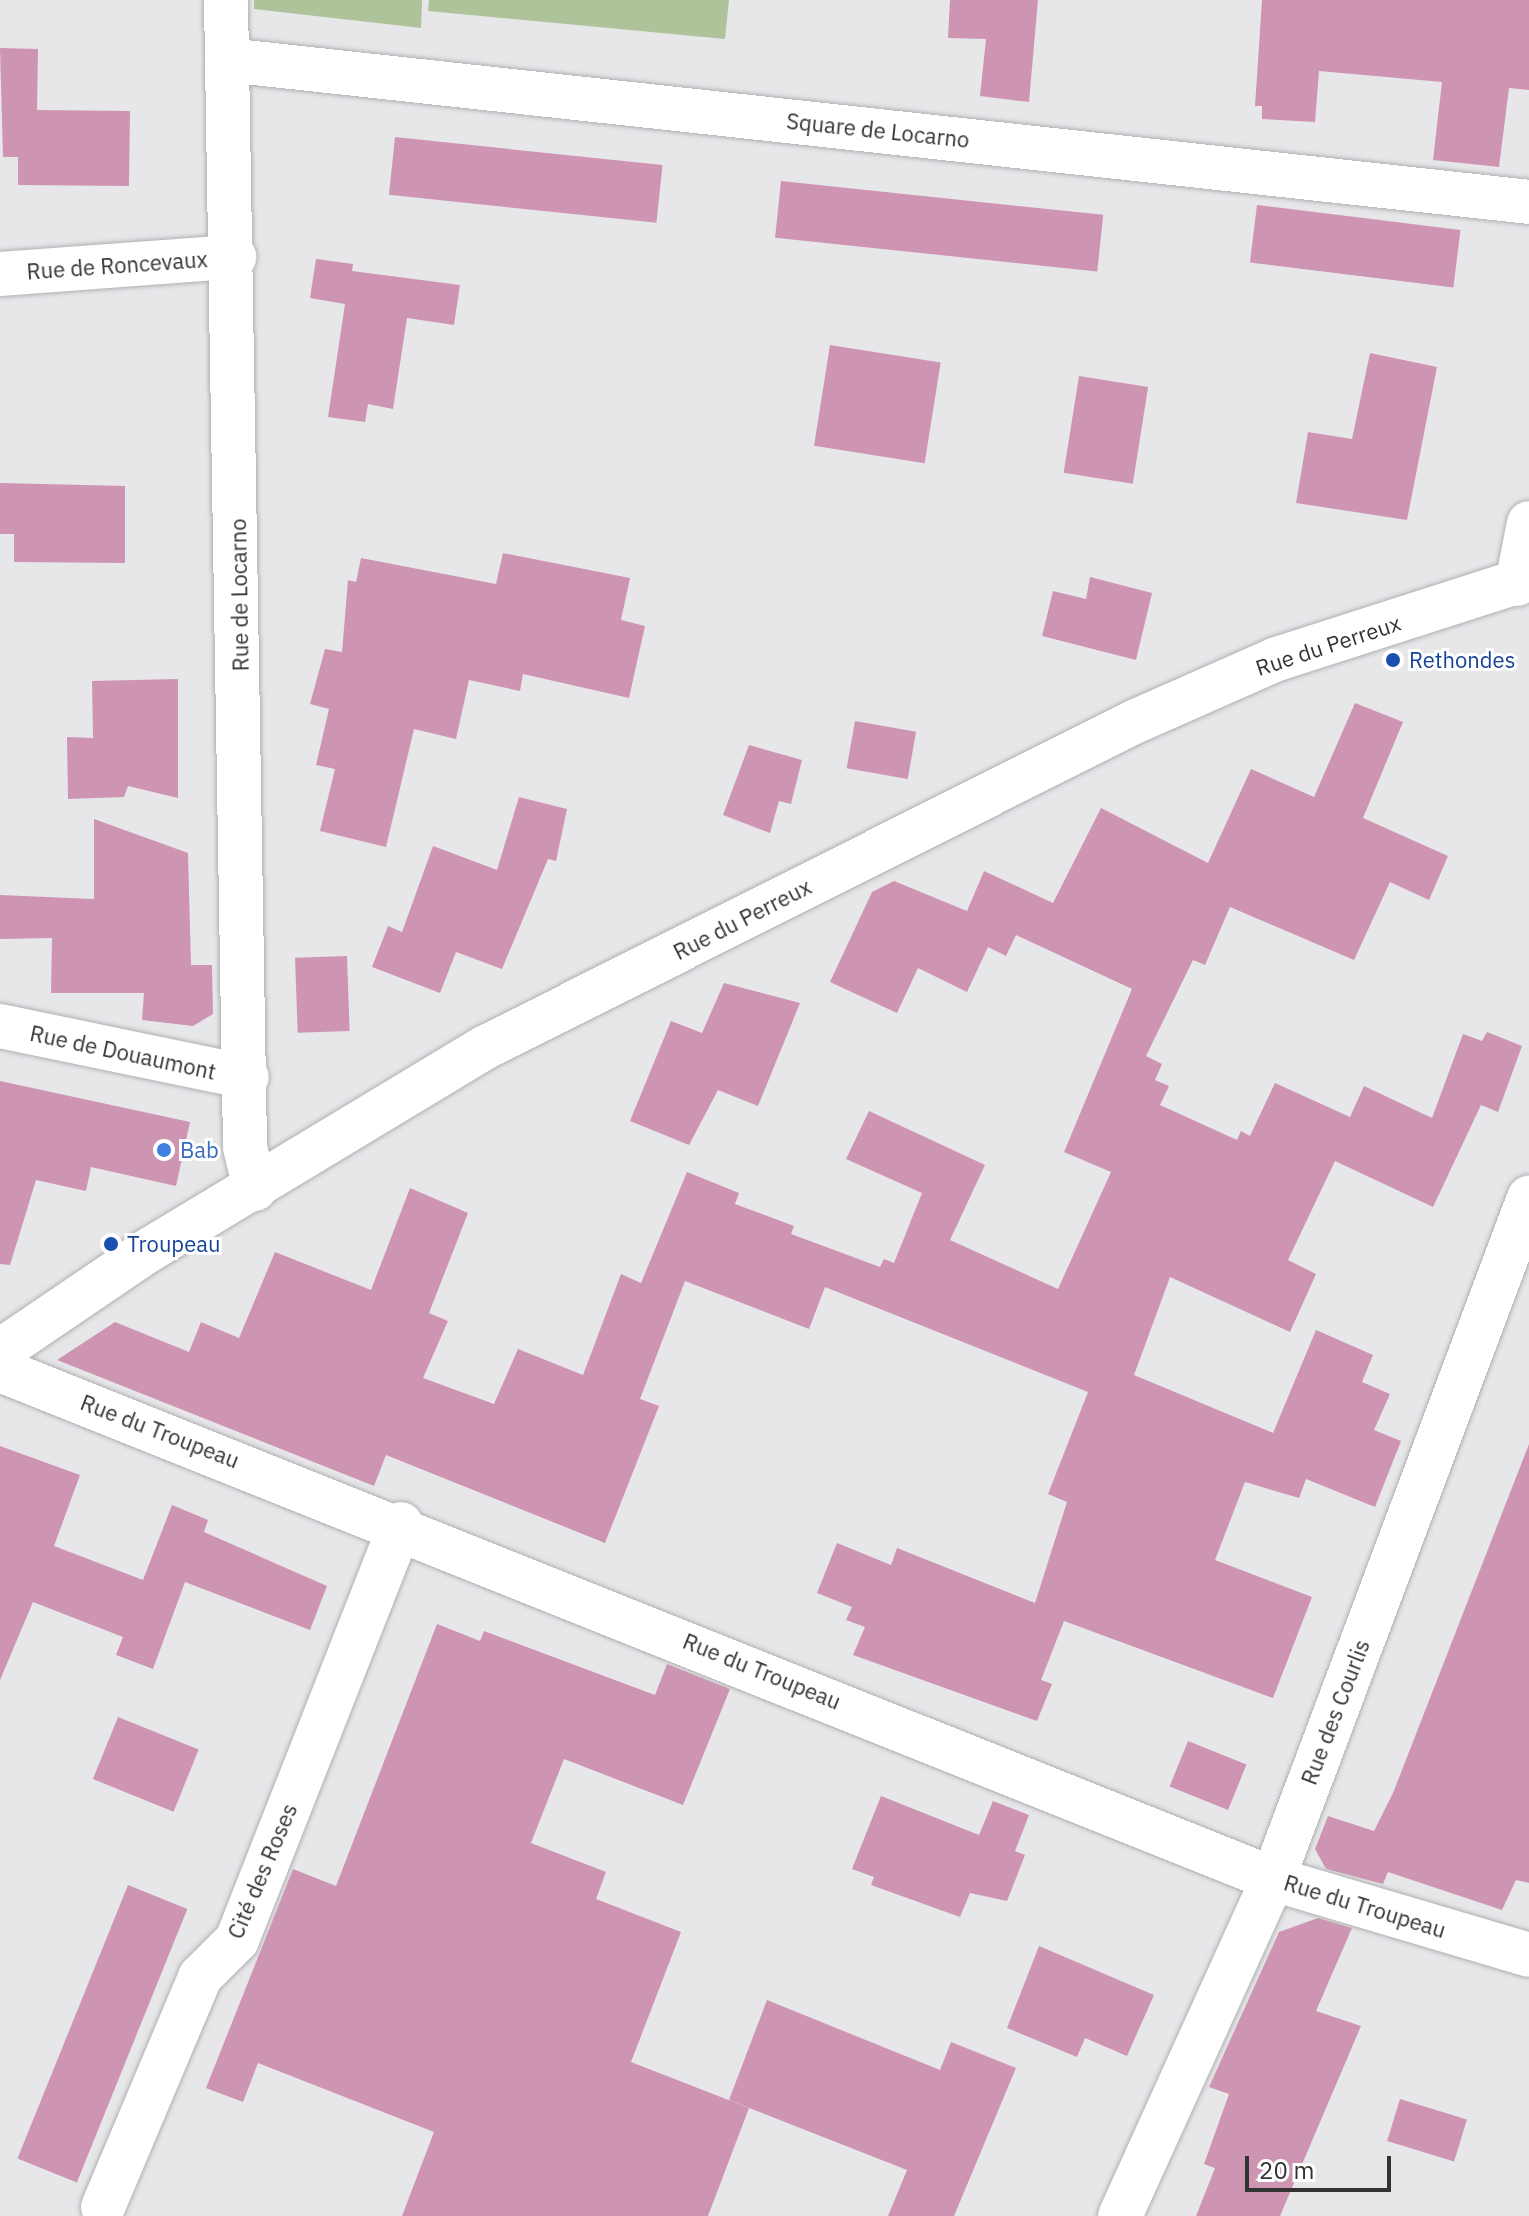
<!DOCTYPE html>
<html>
<head>
<meta charset="utf-8">
<style>
	body { margin:0 }
	#map { position:relative; width:1529px; height:2216px; overflow:hidden; background:#e7e7ea; font-family:"IBM Plex Sans",sans-serif }
	div>[style] { position:absolute }
	.green>* { inset:0; background:#afc39b }
	.building>* { inset:0; background:#ce95b2; transform-origin:0 0 }
	.roads { filter:drop-shadow(0 0 2px #b0b0b3) drop-shadow(0 0 2px #b0b0b3) }
	.minor>* { height:44px; margin:-22px; padding:0 22px; transform-origin:22px; border-radius:22px; background:#fff }
	.dots>* { width:22px; height:22px; translate:-50% -50%; box-sizing:border-box; border:4px solid #fff; border-radius:50% }
	span { translate:-50% -50%; white-space:nowrap; text-align:center; line-height:1.15; -webkit-text-stroke:6px #fff; paint-order:stroke }
	.street-label { font-size:22px; color:#333334 }
	.transit-label { font-size:22px; color:#164399 }
	.left { translate:0 -50%; text-align:left }
	.shop-label { font-size:22px; color:#366cbe }
	.scale { position:absolute; left:1245px; top:2156px; width:146px; height:36px; box-sizing:border-box; border:4px solid #333334; border-top:0; padding-left:10px; font-size:24px; line-height:28px; white-space:nowrap; color:#333334; -webkit-text-stroke:6px #fff; paint-order:stroke }
</style>
</head>
<body>
<div id="map">
	<div class="green">
		<div style="clip-path:polygon(254px 0,422px 0,421px 28px,254px 9px)"></div>
		<div style="clip-path:polygon(429px 0,729px 0,725px 39px,428px 11px)"></div>
	</div>
	<div class="building">
		<div style="clip-path:polygon(950px 0,1038px 0,1029px 102px,980px 96px,986px 39px,948px 38px)"></div>
		<div style="clip-path:polygon(1262px 0,1529px 0,1529px 90px,1509px 88px,1499px 167px,1433px 160px,1442px 82px,1319px 71px,1315px 122px,1262px 119px,1262px 106px,1255px 106px)"></div>
		<div style="clip-path:polygon(0 48px,38px 49px,37px 110px,130px 111px,129px 186px,18px 185px,18px 157px,3px 157px)"></div>
		<div style="left:395px;top:137px;width:269px;height:58px;rotate:6deg"></div>
		<div style="left:781px;top:181px;width:324px;height:57px;rotate:6deg"></div>
		<div style="left:1257px;top:205px;width:205px;height:58px;rotate:7deg"></div>
		<div style="clip-path:polygon(316px 259px,353px 264px,352px 271px,460px 285px,454px 325px,407px 318px,393px 409px,368px 404px,365px 422px,328px 417px,345px 304px,310px 298px)"></div>
		<div style="left:830px;top:345px;width:112px;height:102px;rotate:9deg"></div>
		<div style="clip-path:polygon(1370px 353px,1437px 367px,1407px 520px,1296px 503px,1308px 432px,1352px 439px)"></div>
		<div style="left:1079px;top:376px;width:70px;height:98px;rotate:9deg"></div>
		<div style="clip-path:polygon(0 483px,125px 486px,125px 563px,14px 562px,14px 534px,0 534px)"></div>
		<div style="clip-path:polygon(503px 553px,630px 578px,621px 620px,645px 626px,629px 698px,523px 674px,520px 691px,469px 680px,456px 739px,414px 729px,386px 847px,320px 831px,335px 769px,316px 765px,329px 709px,310px 704px,325px 649px,342px 652px,348px 580px,356px 582px,361px 558px,496px 584px)"></div>
		<div style="clip-path:polygon(1090px 577px,1152px 593px,1136px 660px,1042px 636px,1053px 591px,1086px 599px)"></div>
		<div style="clip-path:polygon(178px 679px,178px 798px,128px 786px,124px 797px,68px 799px,67px 737px,93px 738px,92px 681px)"></div>
		<div style="clip-path:polygon(1355px 703px,1403px 722px,1363px 818px,1448px 856px,1429px 900px,1390px 882px,1354px 960px,1230px 907px,1205px 965px,1193px 960px,1146px 1056px,1162px 1064px,1155px 1080px,1169px 1086px,1160px 1105px,1237px 1140px,1241px 1131px,1250px 1136px,1275px 1083px,1350px 1117px,1364px 1086px,1432px 1118px,1463px 1034px,1482px 1041px,1487px 1032px,1522px 1046px,1498px 1112px,1481px 1105px,1433px 1207px,1335px 1161px,1288px 1260px,1316px 1274px,1290px 1332px,1170px 1277px,1134px 1375px,1273px 1433px,1316px 1330px,1373px 1355px,1362px 1382px,1390px 1394px,1374px 1430px,1401px 1441px,1375px 1507px,1306px 1479px,1299px 1498px,1245px 1482px,1215px 1560px,1312px 1597px,1273px 1698px,1064px 1621px,1041px 1680px,1052px 1684px,1037px 1721px,853px 1655px,865px 1627px,846px 1620px,852px 1607px,817px 1593px,837px 1543px,891px 1565px,897px 1548px,1035px 1603px,1067px 1502px,1048px 1494px,1088px 1392px,825px 1287px,809px 1329px,685px 1281px,640px 1399px,659px 1406px,605px 1543px,386px 1455px,374px 1486px,57px 1360px,115px 1322px,189px 1352px,201px 1322px,239px 1338px,275px 1252px,371px 1290px,410px 1188px,468px 1213px,429px 1313px,448px 1321px,423px 1378px,494px 1404px,518px 1349px,583px 1375px,621px 1274px,641px 1283px,687px 1172px,739px 1193px,735px 1204px,794px 1226px,791px 1234px,880px 1267px,884px 1259px,894px 1263px,922px 1193px,846px 1159px,869px 1111px,985px 1165px,950px 1240px,1058px 1289px,1111px 1172px,1064px 1152px,1132px 989px,1016px 935px,1006px 956px,988px 947px,967px 992px,918px 968px,897px 1013px,830px 982px,872px 892px,894px 881px,967px 911px,984px 871px,1053px 903px,1101px 808px,1208px 863px,1251px 769px,1314px 797px)"></div>
		<div style="left:855px;top:721px;width:62px;height:48px;rotate:10deg"></div>
		<div style="clip-path:polygon(749px 745px,802px 760px,791px 804px,779px 801px,770px 833px,723px 815px)"></div>
		<div style="clip-path:polygon(519px 797px,567px 809px,556px 861px,548px 859px,502px 969px,456px 952px,440px 993px,372px 967px,388px 926px,402px 932px,433px 846px,497px 870px)"></div>
		<div style="clip-path:polygon(94px 819px,188px 853px,191px 965px,212px 965px,213px 1014px,193px 1026px,142px 1020px,144px 993px,51px 993px,52px 938px,0 939px,0 895px,94px 899px)"></div>
		<div style="left:347px;top:956px;width:75px;height:52px;rotate:88deg"></div>
		<div style="clip-path:polygon(724px 983px,800px 1003px,758px 1106px,718px 1090px,689px 1145px,630px 1121px,671px 1021px,702px 1033px)"></div>
		<div style="clip-path:polygon(0 1081px,190px 1122px,176px 1186px,91px 1167px,86px 1191px,36px 1180px,10px 1265px,0 1264px)"></div>
		<div style="clip-path:polygon(1529px 1444px,1529px 1883px,1516px 1880px,1502px 1910px,1388px 1872px,1383px 1884px,1326px 1869px,1315px 1849px,1328px 1816px,1374px 1831px,1393px 1793px)"></div>
		<div style="clip-path:polygon(0 1446px,80px 1475px,54px 1546px,143px 1580px,172px 1505px,208px 1520px,204px 1532px,327px 1586px,310px 1630px,185px 1582px,153px 1669px,116px 1655px,123px 1637px,33px 1602px,0 1680px)"></div>
		<div style="clip-path:polygon(437px 1624px,480px 1641px,484px 1631px,655px 1695px,667px 1664px,730px 1689px,683px 1805px,564px 1759px,531px 1843px,606px 1872px,596px 1899px,681px 1932px,631px 2062px,749px 2108px,708px 2216px,402px 2216px,434px 2132px,258px 2063px,243px 2102px,206px 2088px,293px 1869px,336px 1886px)"></div>
		<div style="left:118px;top:1717px;width:87px;height:67px;rotate:22deg"></div>
		<div style="left:1188px;top:1741px;width:63px;height:49px;rotate:22deg"></div>
		<div style="clip-path:polygon(881px 1796px,979px 1835px,993px 1801px,1029px 1815px,1015px 1851px,1025px 1855px,1007px 1901px,970px 1893px,960px 1917px,871px 1885px,874px 1877px,852px 1869px)"></div>
		<div style="left:128px;top:1885px;width:64px;height:295px;rotate:22deg"></div>
		<div style="clip-path:polygon(1318px 1918px,1352px 1928px,1316px 2011px,1361px 2026px,1280px 2216px,1196px 2216px,1215px 2168px,1204px 2164px,1229px 2094px,1209px 2087px,1279px 1932px)"></div>
		<div style="clip-path:polygon(1039px 1946px,1154px 1995px,1127px 2056px,1085px 2038px,1077px 2057px,1007px 2028px)"></div>
		<div style="clip-path:polygon(767px 2000px,940px 2070px,951px 2042px,1016px 2068px,954px 2216px,888px 2216px,907px 2170px,729px 2100px)"></div>
		<div style="left:1400px;top:2099px;width:70px;height:44px;rotate:17deg"></div>
	</div>
	<div class="roads">
		<div class="minor">
			<div style="left:226px;top:0;width:1147px;rotate:89.05deg"></div>
			<div style="left:245px;top:1147px;width:43px;rotate:76.6deg"></div>
			<div style="left:227px;top:60px;width:1310px;rotate:6.22deg"></div>
			<div style="left:0;top:274px;width:235px;rotate:-4.2deg"></div>
			<div style="left:1517px;top:584px;width:62px;rotate:-78.9deg"></div>
			<div style="left:0;top:1026px;width:252px;rotate:11.7deg"></div>
			<div style="left:0;top:1351px;width:174px;rotate:-34.2deg"></div>
			<div style="left:144px;top:1253px;width:399px;rotate:-31.1deg"></div>
			<div style="left:486px;top:1047px;width:725px;rotate:-26.64deg"></div>
			<div style="left:1134px;top:722px;width:156px;rotate:-23.8deg"></div>
			<div style="left:1277px;top:659px;width:265px;rotate:-17.8deg"></div>
			<div style="left:0;top:1370px;width:1371px;rotate:21.79deg"></div>
			<div style="left:1273px;top:1879px;width:267px;rotate:16.5deg"></div>
			<div style="left:103px;top:2207px;width:250px;rotate:-67.1deg"></div>
			<div style="left:200px;top:1977px;width:52px;rotate:-45deg"></div>
			<div style="left:237px;top:1940px;width:447px;rotate:-68.5deg"></div>
			<div style="left:1120px;top:2216px;width:370px;rotate:-65.6deg"></div>
			<div style="left:1273px;top:1879px;width:728px;rotate:-69.4deg"></div>
		</div>
	</div>
	<div class="dots">
		<div style="left:1393px;top:660px;background:#1a4fb4"></div>
		<div style="left:164px;top:1150px;background:#3f7fe0"></div>
		<div style="left:111px;top:1244px;background:#1a4fb4"></div>
	</div>
	<div class="street-label">
		<span style="left:878px;top:130px;rotate:6deg">Square de Locarno</span>
		<span style="left:117px;top:265px;rotate:-4deg">Rue de Roncevaux</span>
		<span style="left:239px;top:595px;rotate:-91deg">Rue de Locarno</span>
		<span style="left:1328px;top:645px;rotate:-18deg">Rue du Perreux</span>
		<span style="left:742px;top:919px;rotate:-27deg">Rue du Perreux</span>
		<span style="left:123px;top:1052px;rotate:12deg">Rue de Douaumont</span>
		<span style="left:160px;top:1431px;rotate:21deg">Rue du Troupeau</span>
		<span style="left:762px;top:1671px;rotate:22deg">Rue du Troupeau</span>
		<span style="left:1335px;top:1712px;rotate:-69deg">Rue des Courlis</span>
		<span style="left:262px;top:1871px;rotate:-67deg">Cité des Roses</span>
		<span style="left:1365px;top:1906px;rotate:17deg">Rue du Troupeau</span>
	</div>
	<div class="transit-label">
		<span class="left" style="left:1409px;top:660px">Rethondes</span>
		<span class="left" style="left:127px;top:1244px">Troupeau</span>
	</div>
	<div class="shop-label">
		<span class="left" style="left:180px;top:1150px">Bab</span>
	</div>
	<div class="scale">20 m</div>
</div>
</body>
</html>
